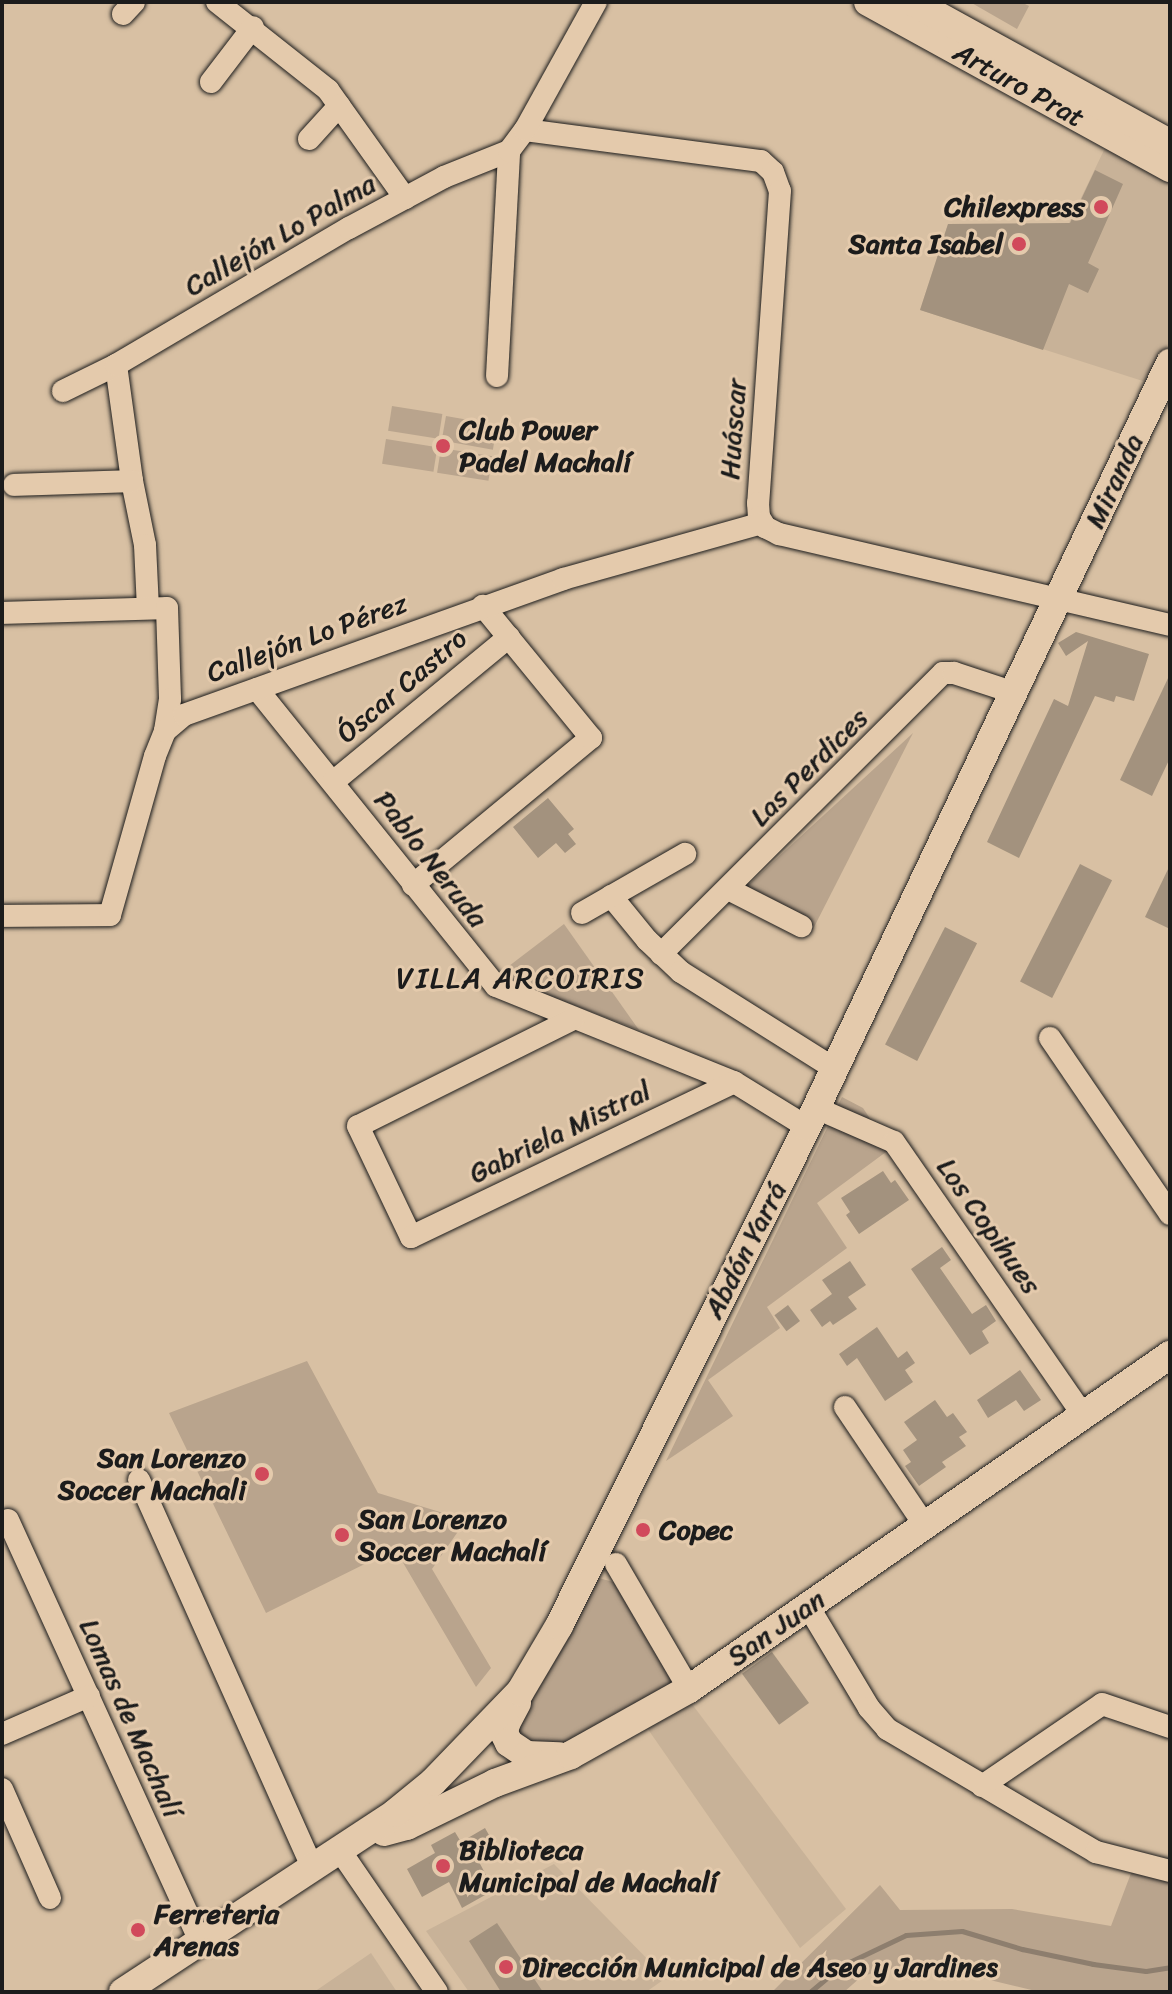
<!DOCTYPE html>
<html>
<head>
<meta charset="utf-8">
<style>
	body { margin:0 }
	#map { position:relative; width:1172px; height:1994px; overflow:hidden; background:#d8c0a3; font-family:Sriracha,sans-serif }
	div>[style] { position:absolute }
	.built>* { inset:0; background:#c8b298 }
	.green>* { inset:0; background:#b9a48d; transform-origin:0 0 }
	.stream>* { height:5px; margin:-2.5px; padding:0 2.5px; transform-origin:2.5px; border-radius:2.5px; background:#8d7e6e }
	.building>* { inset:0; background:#a3927e; transform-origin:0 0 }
	.roads { filter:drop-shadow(0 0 2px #1c1c1c) drop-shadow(0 0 2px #1c1c1c) }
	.minor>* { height:22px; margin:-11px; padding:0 11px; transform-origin:11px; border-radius:11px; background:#e4caac }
	.major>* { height:28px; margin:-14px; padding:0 14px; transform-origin:14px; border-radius:14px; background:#e4caac }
	.dots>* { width:22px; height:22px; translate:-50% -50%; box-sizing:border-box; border:4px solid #e4caac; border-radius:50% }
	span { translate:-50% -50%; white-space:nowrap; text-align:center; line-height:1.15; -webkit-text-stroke:6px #e4caac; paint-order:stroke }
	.street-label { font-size:28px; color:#1c1c1c }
	.poi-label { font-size:28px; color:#1c1c1c; font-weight:700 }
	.right { translate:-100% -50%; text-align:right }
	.left { translate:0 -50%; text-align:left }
	.neighbourhood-label { font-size:30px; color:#1c1c1c; letter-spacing:2px }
	.frame { position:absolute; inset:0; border:4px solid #1c1c1c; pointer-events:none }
</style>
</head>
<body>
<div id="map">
	<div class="built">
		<div style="clip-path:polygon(1105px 148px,1170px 183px,1170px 340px,1149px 383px,920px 310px,948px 224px,1069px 223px)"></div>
		<div style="clip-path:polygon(689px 1700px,846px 1909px,800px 1948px,645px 1725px)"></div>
		<div style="clip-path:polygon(554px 1864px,666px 1978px,646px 1992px,469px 1992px,426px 1931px)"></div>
		<div style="clip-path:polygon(371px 1953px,397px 1992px,314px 1992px)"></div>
	</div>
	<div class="green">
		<div style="clip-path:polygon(970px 2px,1021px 2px,1029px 6px,1017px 29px)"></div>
		<div style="left:392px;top:406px;width:51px;height:25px;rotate:9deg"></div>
		<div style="left:446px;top:416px;width:52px;height:25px;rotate:10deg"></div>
		<div style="left:386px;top:439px;width:52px;height:25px;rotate:9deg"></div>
		<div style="left:441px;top:448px;width:52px;height:25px;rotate:9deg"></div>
		<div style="clip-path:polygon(913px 733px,811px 933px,737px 895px)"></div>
		<div style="clip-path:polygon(564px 924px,639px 1030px,508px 980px,501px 972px)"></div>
		<div style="clip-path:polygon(842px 1097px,863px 1108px,890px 1149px,817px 1203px,847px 1248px,767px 1307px,780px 1328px,708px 1380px,733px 1416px,666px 1461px)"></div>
		<div style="clip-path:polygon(307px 1361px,378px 1493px,466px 1520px,432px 1569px,491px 1668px,476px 1687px,395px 1549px,266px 1613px,169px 1413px)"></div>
		<div style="clip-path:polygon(595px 1577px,617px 1583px,681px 1683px,561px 1748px,539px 1753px,509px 1730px,529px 1689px,558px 1655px)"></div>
		<div style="clip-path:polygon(1133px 1868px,1170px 1878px,1170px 1992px,1040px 1992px,927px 1965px,878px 1971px,861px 1977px,844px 1992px,772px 1992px,880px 1885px,900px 1910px,1012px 1909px,1111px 1926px)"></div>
	</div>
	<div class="stream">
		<div style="left:810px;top:1992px;width:40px;rotate:-40deg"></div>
		<div style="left:841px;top:1966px;width:72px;rotate:-25.5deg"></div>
		<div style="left:906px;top:1935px;width:56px;rotate:-4.1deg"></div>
		<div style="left:962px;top:1931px;width:63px;rotate:16.7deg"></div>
		<div style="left:1022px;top:1949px;width:73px;rotate:11.9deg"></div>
		<div style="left:1093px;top:1964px;width:53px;rotate:7.5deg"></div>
		<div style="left:1146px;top:1971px;width:24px;rotate:-9deg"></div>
	</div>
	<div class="building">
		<div style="clip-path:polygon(1095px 170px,1123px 184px,1088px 263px,1099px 269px,1088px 293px,1069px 284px,1043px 350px,920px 310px,948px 224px,1070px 223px)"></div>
		<div style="clip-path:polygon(1076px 632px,1149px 654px,1134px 701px,1116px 696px,1114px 702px,1095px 696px,1019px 858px,987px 842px,1054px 699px,1068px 706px,1088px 641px,1066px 656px,1058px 643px)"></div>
		<div style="clip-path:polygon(1170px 674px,1170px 758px,1152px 796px,1120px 780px)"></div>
		<div style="clip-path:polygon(548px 798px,574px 829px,568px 834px,576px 844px,565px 853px,556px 843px,538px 858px,513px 827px)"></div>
		<div style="left:1080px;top:864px;width:36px;height:132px;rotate:27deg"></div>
		<div style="clip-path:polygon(1170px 865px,1170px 929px,1145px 917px)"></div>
		<div style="left:945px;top:927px;width:36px;height:132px;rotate:27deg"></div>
		<div style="clip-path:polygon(883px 1171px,891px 1183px,895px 1180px,909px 1200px,859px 1234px,846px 1215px,850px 1212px,841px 1198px)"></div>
		<div style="clip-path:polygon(942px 1247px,951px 1260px,940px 1268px,972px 1314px,986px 1305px,996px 1321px,982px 1331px,989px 1343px,970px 1355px,911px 1269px)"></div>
		<div style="clip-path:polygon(850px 1261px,866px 1285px,848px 1297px,857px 1309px,833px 1325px,830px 1321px,822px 1327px,810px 1310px,832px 1294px,822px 1280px)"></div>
		<div style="left:788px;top:1305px;width:20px;height:17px;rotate:53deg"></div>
		<div style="clip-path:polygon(877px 1327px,898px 1358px,907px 1351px,915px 1363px,905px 1370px,913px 1382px,885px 1401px,857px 1358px,847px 1366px,839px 1354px)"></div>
		<div style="clip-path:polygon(1020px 1370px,1041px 1400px,1024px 1411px,1016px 1400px,988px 1418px,977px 1400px)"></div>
		<div style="clip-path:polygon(935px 1400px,947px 1417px,953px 1413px,967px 1432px,959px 1437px,966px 1446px,942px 1462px,946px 1467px,919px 1486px,905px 1466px,911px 1462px,903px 1450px,917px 1440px,904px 1422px)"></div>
		<div style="left:772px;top:1652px;width:63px;height:37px;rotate:54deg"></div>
		<div style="clip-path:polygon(485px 1828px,497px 1849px,478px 1860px,494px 1890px,462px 1908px,449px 1882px,422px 1897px,407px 1869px,435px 1853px,431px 1845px,455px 1832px,461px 1842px)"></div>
		<div style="clip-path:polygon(497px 1923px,543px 1992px,501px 1992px,469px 1941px)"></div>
	</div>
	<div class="roads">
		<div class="minor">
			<div style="left:217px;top:2px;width:142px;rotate:38.4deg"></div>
			<div style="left:328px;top:90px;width:133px;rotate:54.5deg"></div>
			<div style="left:123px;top:14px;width:16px;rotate:-47deg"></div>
			<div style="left:211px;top:82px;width:69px;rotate:-52.6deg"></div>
			<div style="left:525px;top:130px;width:238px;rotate:7.5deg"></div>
			<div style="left:761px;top:161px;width:16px;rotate:43deg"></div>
			<div style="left:773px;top:172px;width:20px;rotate:70deg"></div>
			<div style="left:780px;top:191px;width:313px;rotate:94deg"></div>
			<div style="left:758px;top:503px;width:14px;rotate:86deg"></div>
			<div style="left:759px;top:517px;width:12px;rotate:59deg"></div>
			<div style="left:765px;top:527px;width:16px;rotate:27deg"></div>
			<div style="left:779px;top:534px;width:401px;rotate:13.1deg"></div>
			<div style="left:309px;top:139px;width:45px;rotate:-47.7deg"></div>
			<div style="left:116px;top:365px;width:117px;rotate:82.1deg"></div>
			<div style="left:132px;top:481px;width:65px;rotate:78.5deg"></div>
			<div style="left:145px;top:545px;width:63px;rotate:87.3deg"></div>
			<div style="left:497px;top:376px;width:225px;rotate:-86.9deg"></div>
			<div style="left:63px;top:391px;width:59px;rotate:-26.1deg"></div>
			<div style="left:116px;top:365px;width:270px;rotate:-30.5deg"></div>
			<div style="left:349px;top:228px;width:108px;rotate:-28.2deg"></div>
			<div style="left:444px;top:177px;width:70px;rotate:-21.8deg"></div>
			<div style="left:509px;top:151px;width:26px;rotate:-53deg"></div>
			<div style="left:525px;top:130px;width:146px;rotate:-61deg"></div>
			<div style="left:14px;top:485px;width:118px;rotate:-1.9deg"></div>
			<div style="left:2px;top:613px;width:165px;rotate:-1.7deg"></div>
			<div style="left:167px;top:608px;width:91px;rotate:88.1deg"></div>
			<div style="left:170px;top:699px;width:32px;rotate:99deg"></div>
			<div style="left:257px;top:689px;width:381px;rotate:51.2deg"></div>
			<div style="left:496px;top:986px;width:257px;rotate:22deg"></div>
			<div style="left:734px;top:1082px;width:86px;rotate:31.7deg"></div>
			<div style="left:333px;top:782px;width:228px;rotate:-39.5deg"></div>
			<div style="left:413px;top:885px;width:231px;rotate:-39.6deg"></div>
			<div style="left:591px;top:738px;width:171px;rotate:-129.3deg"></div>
			<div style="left:730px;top:890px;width:80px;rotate:26.9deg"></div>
			<div style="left:611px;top:896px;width:57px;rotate:50.7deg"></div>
			<div style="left:647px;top:940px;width:47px;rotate:43.3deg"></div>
			<div style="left:681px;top:972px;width:182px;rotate:32.2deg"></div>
			<div style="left:582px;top:913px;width:119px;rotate:-29.8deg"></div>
			<div style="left:2px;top:916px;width:108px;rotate:-0.5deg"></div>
			<div style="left:110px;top:915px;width:165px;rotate:-74.2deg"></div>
			<div style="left:155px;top:756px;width:27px;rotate:-68deg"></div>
			<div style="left:165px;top:731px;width:25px;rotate:-40deg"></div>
			<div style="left:184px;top:715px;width:403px;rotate:-19.7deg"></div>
			<div style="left:563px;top:579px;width:207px;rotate:-15.7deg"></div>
			<div style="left:661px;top:954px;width:398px;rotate:-44.9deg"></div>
			<div style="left:943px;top:673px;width:11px"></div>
			<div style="left:954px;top:673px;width:64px;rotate:18.2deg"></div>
			<div style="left:573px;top:1019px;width:240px;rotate:153.5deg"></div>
			<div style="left:358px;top:1126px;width:123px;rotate:64.5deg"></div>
			<div style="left:411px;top:1237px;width:358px;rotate:-25.6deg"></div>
			<div style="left:1050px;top:1038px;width:213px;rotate:55.7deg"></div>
			<div style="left:816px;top:1108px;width:85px;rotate:23.6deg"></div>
			<div style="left:894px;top:1142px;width:331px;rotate:55.3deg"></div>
			<div style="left:845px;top:1407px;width:141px;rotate:56deg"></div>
			<div style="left:139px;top:1480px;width:423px;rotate:65.9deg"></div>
			<div style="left:8px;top:1520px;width:463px;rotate:65.5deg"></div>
			<div style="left:616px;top:1564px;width:145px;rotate:59.7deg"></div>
			<div style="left:808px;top:1606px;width:119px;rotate:59.1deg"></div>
			<div style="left:869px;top:1708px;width:28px;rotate:49deg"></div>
			<div style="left:887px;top:1729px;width:243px;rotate:30.5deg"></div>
			<div style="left:1096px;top:1852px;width:76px;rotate:14.4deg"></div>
			<div style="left:2px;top:1734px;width:95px;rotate:-23.6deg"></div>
			<div style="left:982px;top:1786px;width:145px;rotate:-34.3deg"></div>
			<div style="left:1102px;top:1704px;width:72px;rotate:18.7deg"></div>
			<div style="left:2px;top:1789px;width:119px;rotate:66.2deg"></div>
			<div style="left:339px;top:1849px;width:173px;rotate:55.6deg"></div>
		</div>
		<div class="major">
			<div style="left:868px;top:2px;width:345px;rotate:28.8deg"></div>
			<div style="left:913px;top:2px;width:293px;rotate:28.8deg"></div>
			<div style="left:517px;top:1703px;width:24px;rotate:118deg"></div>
			<div style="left:506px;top:1724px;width:9px;rotate:103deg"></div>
			<div style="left:504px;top:1733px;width:11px;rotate:63deg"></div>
			<div style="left:509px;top:1743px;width:22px;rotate:34deg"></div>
			<div style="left:527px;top:1755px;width:32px;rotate:2deg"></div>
			<div style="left:384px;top:1832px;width:24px;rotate:-15deg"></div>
			<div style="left:407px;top:1826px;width:98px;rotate:-26deg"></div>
			<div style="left:495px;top:1783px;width:81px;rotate:-20.2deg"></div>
			<div style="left:571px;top:1755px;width:135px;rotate:-29.2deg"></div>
			<div style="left:689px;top:1689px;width:586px;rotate:-34.78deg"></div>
			<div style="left:123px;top:1992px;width:326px;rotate:-33.3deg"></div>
			<div style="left:395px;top:1813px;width:49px;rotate:-39.2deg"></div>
			<div style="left:433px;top:1782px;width:125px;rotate:-46deg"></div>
			<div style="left:520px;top:1692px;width:77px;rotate:-59.4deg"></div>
			<div style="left:559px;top:1626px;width:557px;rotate:-63.57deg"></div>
			<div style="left:807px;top:1127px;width:846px;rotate:-64.59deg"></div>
		</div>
	</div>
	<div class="dots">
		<div style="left:1101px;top:207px;background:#d1495b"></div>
		<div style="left:1019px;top:244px;background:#d1495b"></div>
		<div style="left:443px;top:446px;background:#d1495b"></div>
		<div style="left:262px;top:1474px;background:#d1495b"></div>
		<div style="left:643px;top:1530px;background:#d1495b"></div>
		<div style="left:342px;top:1535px;background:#d1495b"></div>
		<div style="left:443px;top:1866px;background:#d1495b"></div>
		<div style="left:138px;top:1930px;background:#d1495b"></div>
		<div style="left:506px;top:1967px;background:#d1495b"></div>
	</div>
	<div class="street-label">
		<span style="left:1019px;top:85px;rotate:29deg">Arturo Prat</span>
		<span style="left:280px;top:235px;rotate:-30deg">Callejón Lo Palma</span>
		<span style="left:733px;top:429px;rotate:-86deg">Huáscar</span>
		<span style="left:1114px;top:481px;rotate:-65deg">Miranda</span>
		<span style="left:307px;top:638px;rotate:-20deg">Callejón Lo Pérez</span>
		<span style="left:402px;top:686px;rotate:-40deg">Óscar Castro</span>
		<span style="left:809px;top:767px;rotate:-45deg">Las Perdices</span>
		<span style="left:431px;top:859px;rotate:52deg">Pablo Neruda</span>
		<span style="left:560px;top:1132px;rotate:-26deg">Gabriela Mistral</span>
		<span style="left:989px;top:1226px;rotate:55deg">Los Copihues</span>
		<span style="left:745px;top:1250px;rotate:-63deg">Abdón Yarrá</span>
		<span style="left:776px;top:1628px;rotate:-35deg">San Juan</span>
		<span style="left:131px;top:1718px;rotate:66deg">Lomas de Machalí</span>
	</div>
	<div class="poi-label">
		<span class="right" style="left:1085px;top:207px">Chilexpress</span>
		<span class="right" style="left:1003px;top:244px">Santa Isabel</span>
		<span class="left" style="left:459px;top:446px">Club Power<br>Padel Machalí</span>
		<span class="right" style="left:246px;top:1474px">San Lorenzo<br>Soccer Machali</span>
		<span class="left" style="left:358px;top:1535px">San Lorenzo<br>Soccer Machalí</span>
		<span class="left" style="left:659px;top:1530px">Copec</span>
		<span class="left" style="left:459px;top:1866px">Biblioteca<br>Municipal de Machalí</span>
		<span class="left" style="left:154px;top:1930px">Ferreteria<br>Arenas</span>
		<span class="left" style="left:522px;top:1967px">Dirección Municipal de Aseo y Jardines</span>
	</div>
	<div class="neighbourhood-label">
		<span style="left:521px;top:978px">VILLA ARCOIRIS</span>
	</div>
	<div class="frame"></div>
</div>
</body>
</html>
